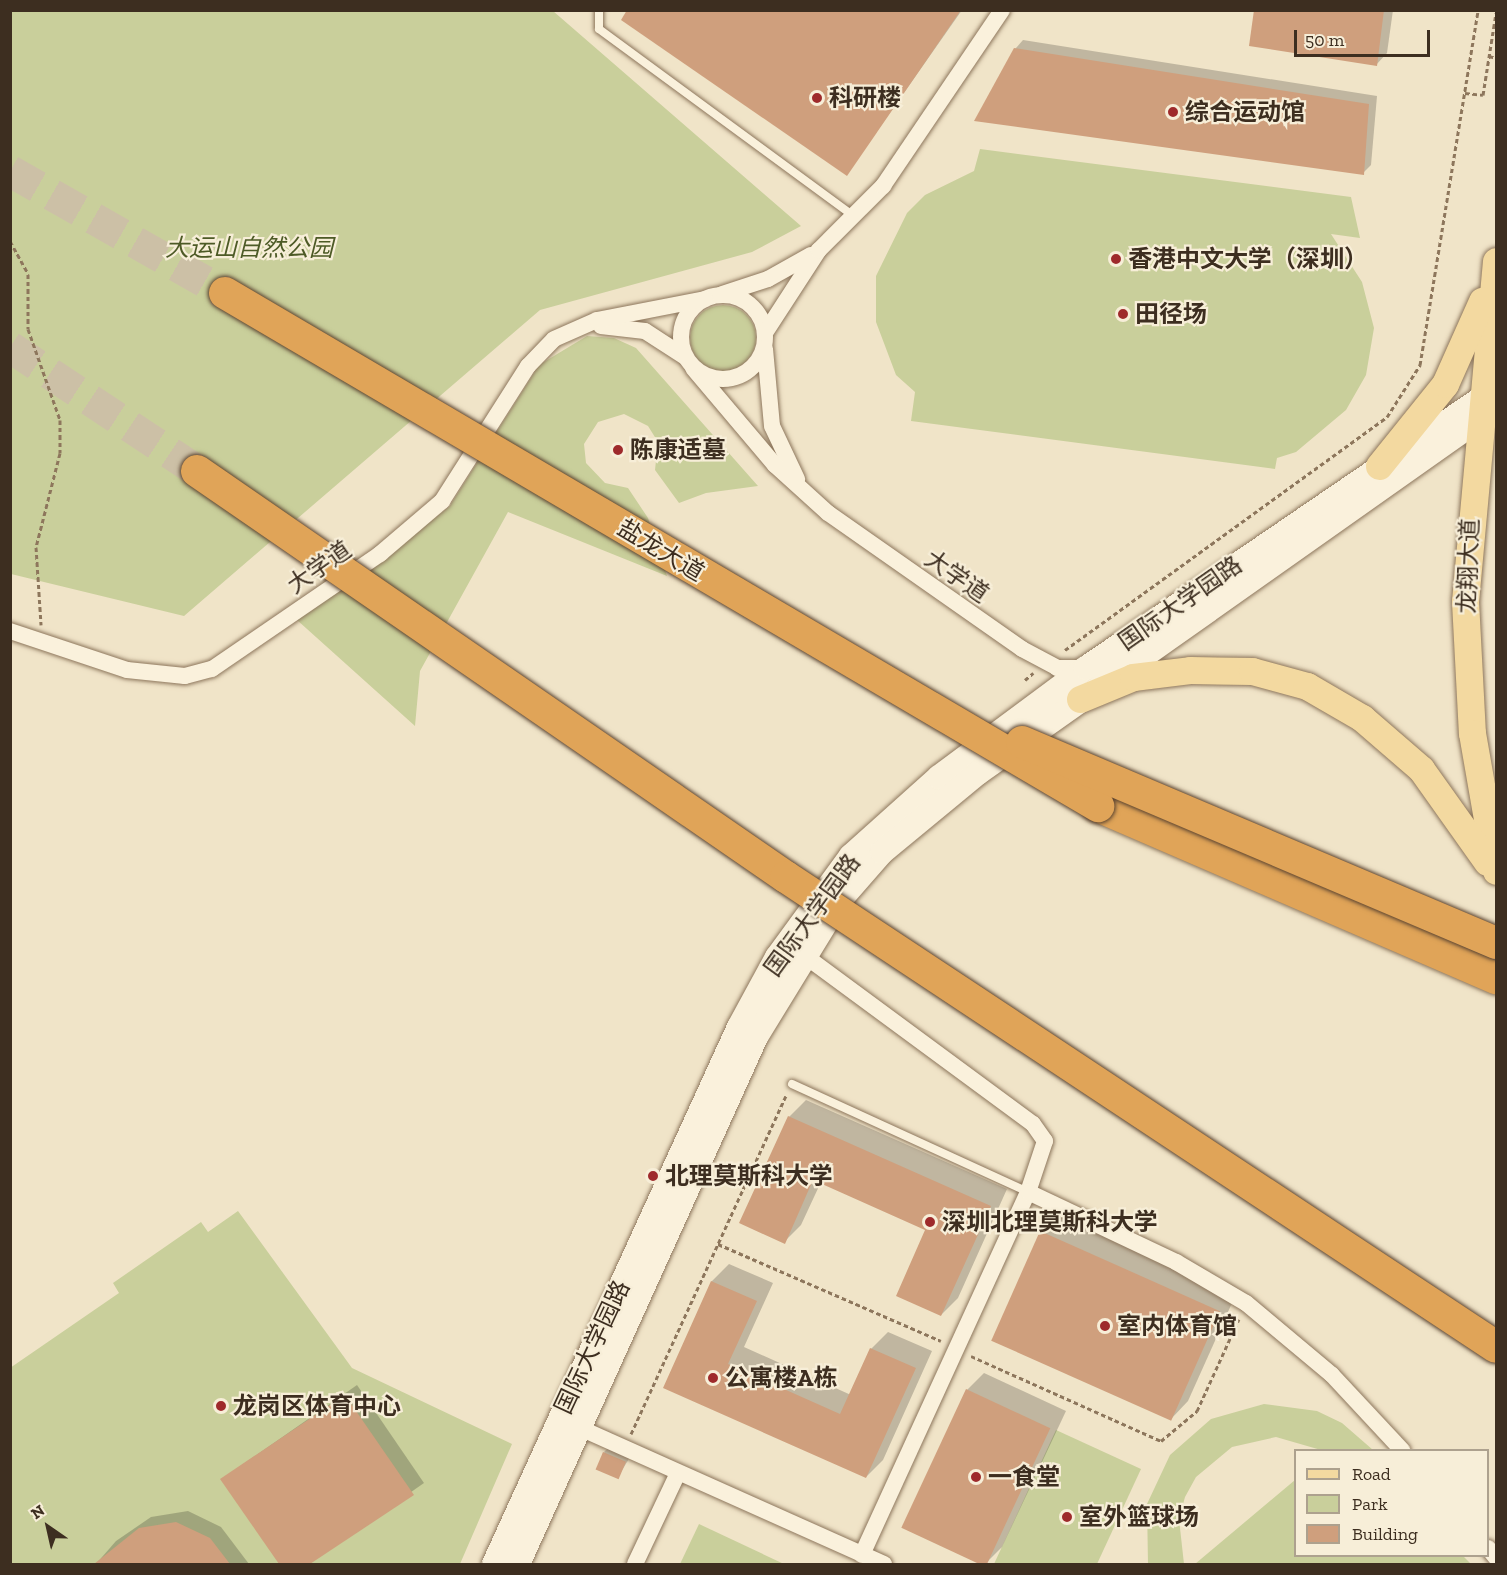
<!DOCTYPE html>
<html>
<head>
<meta charset="utf-8">
<style>
	body { margin:0 }
	#map { position:relative; width:1507px; height:1575px; overflow:hidden; background:#f0e4c8; font-family:"Zilla Slab","Noto Sans SC",serif }
	div>[style] { position:absolute }
	.green>* { inset:0; background:#c9cf9b }
	.round { border-radius:50% }
	.shadow>* { inset:0; background:#0003 }
	.building>* { inset:0; background:#cf9f7d; transform-origin:0 0 }
	.highway-tunnel>* { height:32px; margin-top:-16px; transform-origin:0; background:repeating-linear-gradient(90deg,#ccc0a6 0 32px,transparent 0 48px) }
	.path>* { height:3px; margin-top:-1.5px; transform-origin:0; background:repeating-linear-gradient(90deg,#8d765c 0 4.5px,transparent 0 7.5px) }
	.roads { filter:drop-shadow(0 0 2px #8d765c) drop-shadow(0 0 2px #8d765c) }
	.lane>* { height:8px; margin:-4px; padding:0 4px; transform-origin:4px; border-radius:4px; background:#faf1dc }
	.street>* { height:16px; margin:-8px; padding:0 8px; transform-origin:8px; border-radius:8px; background:#faf1dc }
	.street>.ring { margin:-8px; padding:0; box-sizing:content-box; background:none; border:16px solid #faf1dc; border-radius:50% }
	.secondary>* { height:24px; margin:-12px; padding:0 12px; transform-origin:12px; border-radius:12px; background:#faf1dc }
	.primary>* { height:27px; margin:-13.5px; padding:0 13.5px; transform-origin:13.5px; border-radius:13.5px; background:#f3d9a0 }
	.highway>* { height:32px; margin:-16px; padding:0 16px; transform-origin:16px; border-radius:16px; background:#e0a458 }
	.bridges { filter:drop-shadow(0 0 2px #5b4430) drop-shadow(0 0 2px #5b4430) }
	.highway-bridge>* { height:32px; margin:-16px; padding:0 16px; transform-origin:16px; border-radius:16px; background:#e0a458 }
	.dots>* { width:16px; height:16px; translate:-50% -50%; box-sizing:border-box; border:3px solid #f7eed8; border-radius:50% }
	span { translate:-50% -50%; white-space:nowrap; text-align:center; line-height:1.15; -webkit-text-stroke:4.5px #f7eed8; paint-order:stroke }
	.poi-label { font-size:24px; color:#3d2e20; font-weight:700 }
	.left { translate:0 -50%; text-align:left }
	.park-label { font-size:24px; color:#4d5a26; font-style:italic }
	.street-label { font-size:24px; color:#3d2e20 }
	.frame { position:absolute; inset:0; border:12px solid #3d2e20; pointer-events:none }
	.legend { position:absolute; left:1294px; top:1449px; width:195px; height:108px; box-sizing:border-box; background:#f7eed8; border:2px solid #ada18e; margin:0; padding:8px 10px; list-style:none; font-size:18px; color:#3d2e20 }
	.legend li { display:flex; align-items:center; gap:12px; height:30px }
	.legend b { width:30px; border:2px solid #ada18e }
	.north { position:absolute; left:18px; top:1497px; width:60px; height:60px; -webkit-text-stroke:4px #f7eed8; paint-order:stroke; rotate:326deg; font-size:16px; font-weight:700; line-height:24px; text-align:center; color:#3d2e20 }
	.north::after { content:''; display:block; margin:auto; width:21px; height:27px; background:#3d2e20; clip-path:polygon(50% 0,100% 100%,50% 72%,0 100%) }
	.scale { position:absolute; left:1294px; top:30px; width:136px; height:27px; box-sizing:border-box; border:3px solid #3d2e20; border-top:0; padding-left:8px; font-size:18px; line-height:21px; white-space:nowrap; color:#3d2e20; -webkit-text-stroke:4px #f7eed8; paint-order:stroke }
</style>
</head>
<body>
<div id="map">
	<div class="green">
		<div style="clip-path:polygon(11px 11px,553px 11px,801px 226px,752px 252px,540px 310px,184px 616px,11px 574px)"></div>
		<div style="clip-path:polygon(980px 149px,1351px 197px,1360px 238px,1331px 234px,1362px 282px,1374px 328px,1366px 375px,1346px 410px,1296px 452px,1277px 458px,1275px 469px,911px 421px,915px 392px,896px 375px,876px 322px,876px 276px,907px 213px,925px 195px,974px 171px)"></div>
		<div class="round" style="left:690px;top:305px;width:66px;height:66px"></div>
		<div style="clip-path:polygon(587px 336px,614px 338px,636px 348px,758px 486px,706px 493px,679px 503px,655px 470px,658px 442px,648px 426px,624px 414px,598px 422px,584px 444px,586px 463px,605px 483px,628px 488px,648px 518px,667px 576px,508px 512px,420px 671px,415px 726px,297px 620px,449px 507px,539px 365px)"></div>
		<div style="clip-path:polygon(238px 1211px,352px 1368px,512px 1444px,460px 1564px,11px 1564px,10px 1368px,119px 1293px,113px 1283px,201px 1222px,208px 1232px)"></div>
		<div style="clip-path:polygon(1264px 1404px,1317px 1411px,1342px 1423px,1373px 1450px,1321px 1450px,1276px 1437px,1232px 1447px,1196px 1477px,1185px 1497px,1179px 1519px,1184px 1564px,1148px 1564px,1147px 1504px,1170px 1455px,1211px 1419px)"></div>
		<div style="clip-path:polygon(1056px 1430px,1141px 1469px,1097px 1564px,994px 1564px)"></div>
		<div style="clip-path:polygon(1295px 1480px,1296px 1556px,1463px 1556px,1471px 1564px,1195px 1564px)"></div>
		<div style="clip-path:polygon(699px 1524px,784px 1564px,680px 1564px)"></div>
	</div>
	<div class="shadow">
		<div style="clip-path:polygon(629px 10px,962px 10px,847px 174px)"></div>
		<div style="clip-path:polygon(1252px 10px,1393px 10px,1387px 53px,1376px 65px)"></div>
		<div style="clip-path:polygon(1023px 40px,1377px 96px,1371px 165px,1363px 173px,1015px 49px)"></div>
		<div style="clip-path:polygon(806px 1100px,1007px 1189px,958px 1298px,941px 1315px,927px 1229px,821px 1182px,801px 1225px,784px 1242px,789px 1117px)"></div>
		<div style="clip-path:polygon(1058px 1215px,1236px 1294px,1188px 1401px,1171px 1419px,1041px 1232px)"></div>
		<div style="clip-path:polygon(729px 1264px,773px 1283px,744px 1347px,851px 1395px,871px 1349px,888px 1332px,932px 1351px,883px 1460px,866px 1477px,665px 1388px,712px 1281px)"></div>
		<div style="clip-path:polygon(984px 1373px,1066px 1411px,1002px 1547px,985px 1564px,903px 1526px,967px 1390px)"></div>
		<div style="clip-path:polygon(357px 1385px,424px 1483px,308px 1564px,280px 1564px,222px 1479px)"></div>
		<div style="clip-path:polygon(609px 1447px,630px 1457px,618px 1477px,604px 1452px)"></div>
		<div style="clip-path:polygon(188px 1511px,221px 1527px,249px 1564px,96px 1564px,116px 1541px,151px 1517px)"></div>
	</div>
	<div class="building">
		<div style="clip-path:polygon(627px 10px,961px 10px,847px 176px,621px 20px)"></div>
		<div style="clip-path:polygon(1254px 10px,1384px 10px,1377px 66px,1249px 46px)"></div>
		<div style="clip-path:polygon(1014px 48px,1369px 104px,1364px 175px,974px 121px)"></div>
		<div style="clip-path:polygon(788px 1116px,991px 1206px,941px 1316px,896px 1296px,925px 1230px,813px 1180px,785px 1244px,739px 1223px)"></div>
		<div style="left:1040px;top:1231px;width:197px;height:120px;rotate:24deg"></div>
		<div style="clip-path:polygon(711px 1281px,757px 1301px,728px 1364px,840px 1414px,870px 1348px,916px 1368px,866px 1478px,663px 1388px)"></div>
		<div style="left:966px;top:1389px;width:93px;height:153px;rotate:25deg"></div>
		<div style="clip-path:polygon(345px 1395px,414px 1495px,310px 1564px,279px 1564px,220px 1479px)"></div>
		<div style="left:603px;top:1452px;width:25px;height:19px;rotate:23deg"></div>
		<div style="clip-path:polygon(176px 1522px,210px 1538px,230px 1564px,94px 1564px,139px 1528px)"></div>
	</div>
	<div class="highway-tunnel">
		<div style="left:10px;top:171px;width:247px;rotate:29.6deg"></div>
		<div style="left:10px;top:347px;width:224px;rotate:33.5deg"></div>
	</div>
	<div class="path">
		<div style="left:1489px;top:56px;width:7px;rotate:16deg"></div>
		<div style="left:1465px;top:93px;width:18px;rotate:6deg"></div>
		<div style="left:1483px;top:95px;width:83px;rotate:-81deg"></div>
		<div style="left:10px;top:241px;width:38px;rotate:61deg"></div>
		<div style="left:28px;top:274px;width:55px;rotate:90deg"></div>
		<div style="left:28px;top:329px;width:96px;rotate:70.6deg"></div>
		<div style="left:60px;top:420px;width:33px;rotate:90deg"></div>
		<div style="left:60px;top:453px;width:97px;rotate:104.3deg"></div>
		<div style="left:36px;top:547px;width:78px;rotate:86.3deg"></div>
		<div style="left:1065px;top:650px;width:397px;rotate:-35.9deg"></div>
		<div style="left:1387px;top:417px;width:62px;rotate:-57.6deg"></div>
		<div style="left:1420px;top:365px;width:360px;rotate:-80.7deg"></div>
		<div style="left:1025px;top:680px;width:11px;rotate:-41deg"></div>
		<div style="left:718px;top:1244px;width:243px;rotate:23.5deg"></div>
		<div style="left:971px;top:1356px;width:208px;rotate:24.1deg"></div>
		<div style="left:1161px;top:1441px;width:47px;rotate:-39.8deg"></div>
		<div style="left:1197px;top:1411px;width:101px;rotate:-65.5deg"></div>
		<div style="left:631px;top:1434px;width:372px;rotate:-65.4deg"></div>
	</div>
	<div class="roads">
		<div class="lane">
			<div style="left:599px;top:10px;width:19px;rotate:90deg"></div>
			<div style="left:599px;top:29px;width:318px;rotate:36.3deg"></div>
			<div style="left:792px;top:1084px;width:260px;rotate:24.6deg"></div>
		</div>
		<div class="street">
			<div style="left:722px;top:294px;width:48px;rotate:-18.1deg"></div>
			<div style="left:768px;top:279px;width:49px;rotate:-29.2deg"></div>
			<div class="ring" style="left:681px;top:295px;width:68px;height:68px"></div>
			<div style="left:601px;top:326px;width:44px;rotate:6.5deg"></div>
			<div style="left:645px;top:331px;width:48px;rotate:33deg"></div>
			<div style="left:765px;top:333px;width:99px;rotate:-57deg"></div>
			<div style="left:819px;top:250px;width:91px;rotate:-45deg"></div>
			<div style="left:883px;top:186px;width:212px;rotate:-55.9deg"></div>
			<div style="left:765px;top:349px;width:77px;rotate:84.8deg"></div>
			<div style="left:772px;top:426px;width:59px;rotate:64.7deg"></div>
			<div style="left:693px;top:368px;width:127px;rotate:49.8deg"></div>
			<div style="left:775px;top:465px;width:72px;rotate:42.2deg"></div>
			<div style="left:828px;top:513px;width:237px;rotate:35deg"></div>
			<div style="left:1022px;top:649px;width:40px;rotate:28deg"></div>
			<div style="left:1057px;top:668px;width:29px"></div>
			<div style="left:10px;top:631px;width:123px;rotate:18.4deg"></div>
			<div style="left:127px;top:670px;width:58px;rotate:5.9deg"></div>
			<div style="left:185px;top:676px;width:28px;rotate:-15deg"></div>
			<div style="left:212px;top:669px;width:204px;rotate:-34.4deg"></div>
			<div style="left:380px;top:554px;width:82px;rotate:-40.5deg"></div>
			<div style="left:442px;top:501px;width:160px;rotate:-57.5deg"></div>
			<div style="left:528px;top:366px;width:37px;rotate:-46deg"></div>
			<div style="left:554px;top:339px;width:47px;rotate:-23.8deg"></div>
			<div style="left:597px;top:320px;width:110px;rotate:-11deg"></div>
			<div style="left:797px;top:950px;width:293px;rotate:36.4deg"></div>
			<div style="left:1033px;top:1124px;width:21px;rotate:55deg"></div>
			<div style="left:1045px;top:1141px;width:54px;rotate:108.4deg"></div>
			<div style="left:1028px;top:1192px;width:399px;rotate:114.6deg"></div>
			<div style="left:1028px;top:1192px;width:164px;rotate:25.3deg"></div>
			<div style="left:1176px;top:1262px;width:81px;rotate:30.4deg"></div>
			<div style="left:1246px;top:1303px;width:112px;rotate:39.9deg"></div>
			<div style="left:1332px;top:1375px;width:103px;rotate:47deg"></div>
			<div style="left:571px;top:1424px;width:343px;rotate:24.1deg"></div>
			<div style="left:1488px;top:1548px;width:13px;rotate:51deg"></div>
			<div style="left:635px;top:1564px;width:101px;rotate:-64.7deg"></div>
		</div>
		<div class="secondary">
			<div style="left:494px;top:1564px;width:590px;rotate:-65.48deg"></div>
			<div style="left:739px;top:1027px;width:80px;rotate:-61.5deg"></div>
			<div style="left:777px;top:957px;width:125px;rotate:-53.8deg"></div>
			<div style="left:851px;top:856px;width:118px;rotate:-41.9deg"></div>
			<div style="left:939px;top:777px;width:183px;rotate:-36.6deg"></div>
			<div style="left:1086px;top:668px;width:496px;rotate:-34.3deg"></div>
			<div style="left:518px;top:1564px;width:578px;rotate:-65.7deg"></div>
			<div style="left:756px;top:1037px;width:161px;rotate:-58.5deg"></div>
			<div style="left:840px;top:900px;width:64px;rotate:-48.8deg"></div>
			<div style="left:882px;top:852px;width:124px;rotate:-39.5deg"></div>
			<div style="left:978px;top:773px;width:629px;rotate:-35.23deg"></div>
		</div>
		<div class="primary">
			<div style="left:1496px;top:261px;width:341px;rotate:95.2deg"></div>
			<div style="left:1465px;top:601px;width:132px;rotate:87deg"></div>
			<div style="left:1472px;top:733px;width:140px;rotate:80.1deg"></div>
			<div style="left:1379px;top:466px;width:105px;rotate:-51.2deg"></div>
			<div style="left:1445px;top:384px;width:91px;rotate:-66deg"></div>
			<div style="left:1080px;top:699px;width:57px;rotate:-22.5deg"></div>
			<div style="left:1133px;top:677px;width:57px;rotate:-7deg"></div>
			<div style="left:1190px;top:670px;width:62px;rotate:0.9deg"></div>
			<div style="left:1252px;top:671px;width:57px;rotate:15.3deg"></div>
			<div style="left:1307px;top:686px;width:64px;rotate:30.2deg"></div>
			<div style="left:1362px;top:718px;width:78px;rotate:40.8deg"></div>
			<div style="left:1421px;top:769px;width:114px;rotate:54.6deg"></div>
		</div>
		<div class="highway">
			<div style="left:1098px;top:806px;width:434px;rotate:23.4deg"></div>
		</div>
	</div>
	<div class="bridges">
		<div class="highway-bridge">
			<div style="left:225px;top:293px;width:1013px;rotate:30.44deg"></div>
			<div style="left:197px;top:471px;width:715px;rotate:34.58deg"></div>
			<div style="left:786px;top:877px;width:851px;rotate:33.5deg"></div>
			<div style="left:1022px;top:742px;width:515px;rotate:22.98deg"></div>
		</div>
	</div>
	<div class="dots">
		<div style="left:817px;top:98px;background:#9e2a2b"></div>
		<div style="left:1173px;top:112px;background:#9e2a2b"></div>
		<div style="left:1116px;top:259px;background:#9e2a2b"></div>
		<div style="left:1123px;top:314px;background:#9e2a2b"></div>
		<div style="left:618px;top:450px;background:#9e2a2b"></div>
		<div style="left:653px;top:1176px;background:#9e2a2b"></div>
		<div style="left:930px;top:1222px;background:#9e2a2b"></div>
		<div style="left:1105px;top:1326px;background:#9e2a2b"></div>
		<div style="left:713px;top:1378px;background:#9e2a2b"></div>
		<div style="left:221px;top:1406px;background:#9e2a2b"></div>
		<div style="left:976px;top:1477px;background:#9e2a2b"></div>
		<div style="left:1067px;top:1517px;background:#9e2a2b"></div>
	</div>
	<div class="poi-label">
		<span class="left" style="left:829px;top:98px">科研楼</span>
		<span class="left" style="left:1185px;top:112px">综合运动馆</span>
		<span class="left" style="left:1128px;top:259px">香港中文大学（深圳）</span>
		<span class="left" style="left:1135px;top:314px">田径场</span>
		<span class="left" style="left:630px;top:450px">陈康适墓</span>
		<span class="left" style="left:665px;top:1176px">北理莫斯科大学</span>
		<span class="left" style="left:942px;top:1222px">深圳北理莫斯科大学</span>
		<span class="left" style="left:1117px;top:1326px">室内体育馆</span>
		<span class="left" style="left:725px;top:1378px">公寓楼A栋</span>
		<span class="left" style="left:233px;top:1406px">龙岗区体育中心</span>
		<span class="left" style="left:988px;top:1477px">一食堂</span>
		<span class="left" style="left:1079px;top:1517px">室外篮球场</span>
	</div>
	<div class="park-label">
		<span style="left:249px;top:248px">大运山自然公园</span>
	</div>
	<div class="street-label">
		<span style="left:661px;top:550px;rotate:31deg">盐龙大道</span>
		<span style="left:1468px;top:566px;rotate:-88deg">龙翔大道</span>
		<span style="left:319px;top:567px;rotate:-35deg">大学道</span>
		<span style="left:957px;top:576px;rotate:35deg">大学道</span>
		<span style="left:1180px;top:603px;rotate:-35deg">国际大学园路</span>
		<span style="left:812px;top:915px;rotate:-54deg">国际大学园路</span>
		<span style="left:592px;top:1347px;rotate:-65deg">国际大学园路</span>
	</div>
	<div class="frame"></div>
	<ul class="legend">
	<li><b style="height:8px;background:#f3d9a0"></b>Road</li>
	<li><b style="height:16px;background:#c9cf9b"></b>Park</li>
	<li><b style="height:16px;background:#cf9f7d"></b>Building</li>
	</ul>
	<div class="north">N</div>
	<div class="scale">50 m</div>
</div>
</body>
</html>
